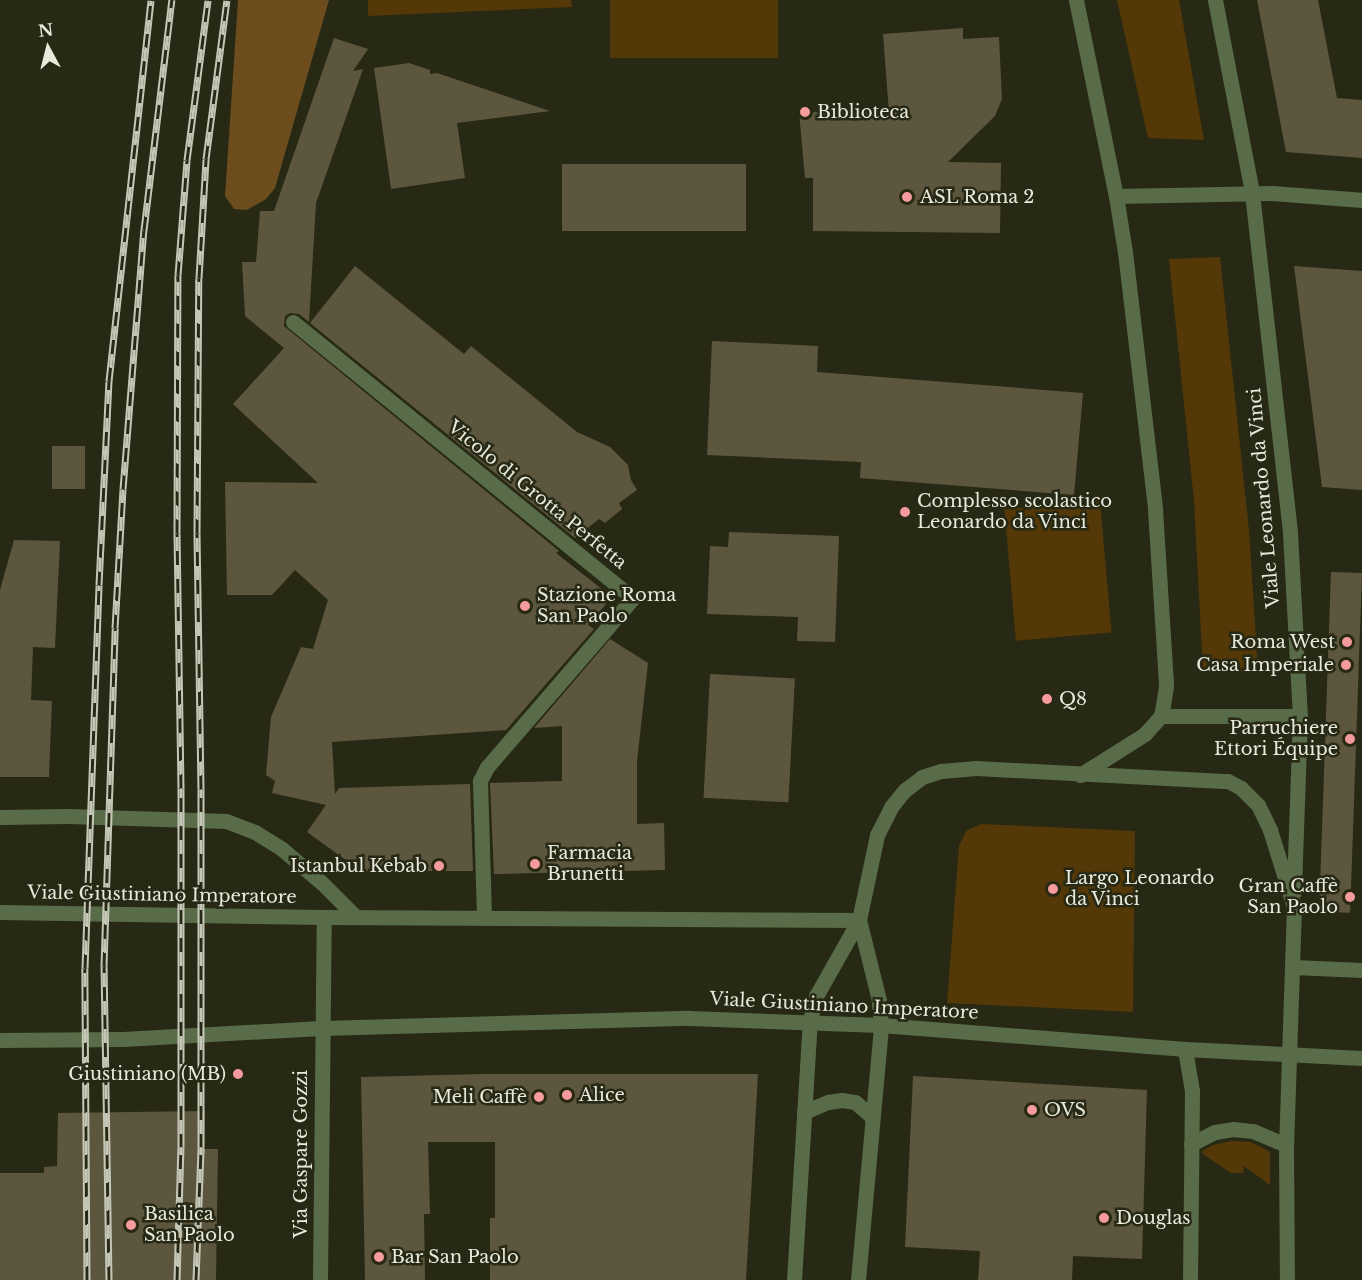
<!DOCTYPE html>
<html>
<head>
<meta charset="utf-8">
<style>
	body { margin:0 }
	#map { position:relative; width:1362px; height:1280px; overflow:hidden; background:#272914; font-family:"Libre Baskerville",serif }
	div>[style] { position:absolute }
	.green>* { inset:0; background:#543807; transform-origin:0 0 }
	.forest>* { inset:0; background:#6d4d1d }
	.building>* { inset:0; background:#5d563f; transform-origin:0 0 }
	.minor>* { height:15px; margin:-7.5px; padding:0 7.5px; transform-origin:7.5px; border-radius:7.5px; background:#596c49 }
	.rail>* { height:7px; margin-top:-3.5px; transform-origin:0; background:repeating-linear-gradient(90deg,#272914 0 14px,#c4c6b6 0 28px); box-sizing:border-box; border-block:2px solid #c4c6b6 }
	.dots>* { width:16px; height:16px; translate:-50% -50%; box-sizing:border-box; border:3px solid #272914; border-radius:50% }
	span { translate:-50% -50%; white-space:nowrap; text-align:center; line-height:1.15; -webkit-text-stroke:5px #272914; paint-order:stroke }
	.poi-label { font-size:18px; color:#e7e9db }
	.left { translate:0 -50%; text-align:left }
	.right { translate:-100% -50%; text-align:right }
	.street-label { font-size:18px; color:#e7e9db }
	.north { position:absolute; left:18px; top:18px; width:60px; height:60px; -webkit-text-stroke:4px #272914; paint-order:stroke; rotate:353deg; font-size:16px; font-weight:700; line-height:24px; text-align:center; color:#e7e9db }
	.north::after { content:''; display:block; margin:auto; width:21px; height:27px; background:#e7e9db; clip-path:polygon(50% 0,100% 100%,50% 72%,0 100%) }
</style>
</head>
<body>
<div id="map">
	<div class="green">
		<div style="clip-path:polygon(368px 0,571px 0,572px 7px,368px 16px)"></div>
		<div style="left:610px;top:0;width:168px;height:58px"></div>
		<div style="clip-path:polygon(1117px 0,1179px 0,1204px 140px,1148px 138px)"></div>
		<div style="clip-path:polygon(1220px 257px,1249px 530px,1258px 672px,1203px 672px,1194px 501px,1169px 259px)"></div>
		<div style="left:1100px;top:501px;width:132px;height:96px;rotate:85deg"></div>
		<div style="clip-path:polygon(981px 824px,1135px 831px,1133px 1012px,947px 1003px,959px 846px,966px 831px)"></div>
		<div style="clip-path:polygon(1232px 1141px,1251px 1142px,1270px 1152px,1270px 1185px,1244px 1166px,1243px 1173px,1231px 1173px,1203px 1154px,1202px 1151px,1213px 1145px)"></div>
	</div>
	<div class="forest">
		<div style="clip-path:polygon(238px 0,329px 0,275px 188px,266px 199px,247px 210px,234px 209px,225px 196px)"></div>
	</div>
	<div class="building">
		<div style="clip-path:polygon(1257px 0,1318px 0,1337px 98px,1362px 100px,1362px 158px,1286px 152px)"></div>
		<div style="clip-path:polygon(963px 28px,963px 39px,999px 37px,1002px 99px,995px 116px,948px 162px,1001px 163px,1000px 233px,813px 231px,813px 178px,805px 178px,799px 112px,889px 113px,883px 34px)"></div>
		<div style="clip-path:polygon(334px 38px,368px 49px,353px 71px,363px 69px,316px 203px,309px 322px,299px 314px,290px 313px,285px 316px,284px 326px,559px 551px,556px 553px,612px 597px,588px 625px,594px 629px,506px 730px,332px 742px,335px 794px,339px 788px,470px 784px,473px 871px,361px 871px,307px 832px,326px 805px,272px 793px,275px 781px,266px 775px,271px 717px,301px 647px,313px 649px,328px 600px,295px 570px,272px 595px,227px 595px,225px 482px,318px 483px,233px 404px,284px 348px,245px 316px,242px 262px,256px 262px,260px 211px,274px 211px)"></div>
		<div style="clip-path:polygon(409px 63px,430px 70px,430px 74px,437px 73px,550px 111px,457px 123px,465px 178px,391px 189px,374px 68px)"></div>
		<div style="left:562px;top:164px;width:184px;height:67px"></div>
		<div style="clip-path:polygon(355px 266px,464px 354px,471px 346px,577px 432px,610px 447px,628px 465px,631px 480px,637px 490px,619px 503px,622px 509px,605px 523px,599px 519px,575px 538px,310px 323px)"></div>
		<div style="clip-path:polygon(1294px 266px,1362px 271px,1362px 490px,1322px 487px)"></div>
		<div style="clip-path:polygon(712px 341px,818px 346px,817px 372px,1083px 393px,1074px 495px,860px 478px,861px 462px,707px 455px)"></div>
		<div style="left:85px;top:446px;width:43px;height:33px;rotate:90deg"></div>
		<div style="clip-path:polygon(729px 532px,839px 536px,835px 642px,797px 641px,798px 617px,707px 614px,710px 546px,728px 547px)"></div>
		<div style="clip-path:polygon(14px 540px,60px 541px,55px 648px,33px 647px,31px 700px,52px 701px,49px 777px,0 777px,0 590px)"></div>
		<div style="left:1331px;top:572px;width:31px;height:340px;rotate:2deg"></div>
		<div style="clip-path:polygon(610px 639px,648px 663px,637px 761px,637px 824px,664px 823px,665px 870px,494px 874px,490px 783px,562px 781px,562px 726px,534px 728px)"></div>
		<div style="left:710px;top:674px;width:85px;height:124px;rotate:3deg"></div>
		<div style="clip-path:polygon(483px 1074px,758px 1074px,746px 1280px,490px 1280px,490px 1218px,495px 1218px,495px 1142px,428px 1142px,430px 1214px,424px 1214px,425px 1280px,365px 1280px,361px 1077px)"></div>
		<div style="clip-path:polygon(913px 1076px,1147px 1090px,1142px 1259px,1073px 1256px,1072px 1280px,978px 1280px,980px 1251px,905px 1247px)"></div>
		<div style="clip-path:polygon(205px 1111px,204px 1149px,218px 1149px,216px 1280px,0 1280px,0 1173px,44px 1173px,44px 1167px,57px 1166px,58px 1113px)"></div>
	</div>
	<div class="minor">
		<div style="left:1076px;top:0;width:200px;rotate:78.5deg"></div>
		<div style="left:1116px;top:196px;width:57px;rotate:80.9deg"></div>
		<div style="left:1125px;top:252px;width:259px;rotate:83.3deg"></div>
		<div style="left:1155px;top:509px;width:177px;rotate:86.4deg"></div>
		<div style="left:1166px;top:686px;width:30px;rotate:99deg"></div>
		<div style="left:1161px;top:716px;width:24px;rotate:132deg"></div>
		<div style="left:1145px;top:734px;width:77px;rotate:147.8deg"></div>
		<div style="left:1215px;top:0;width:197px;rotate:79.1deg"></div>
		<div style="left:1252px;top:193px;width:342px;rotate:83.6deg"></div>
		<div style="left:1290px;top:533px;width:183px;rotate:86.9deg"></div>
		<div style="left:1300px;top:716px;width:176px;rotate:92deg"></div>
		<div style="left:1116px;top:196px;width:156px;rotate:-1.1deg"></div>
		<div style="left:1272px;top:193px;width:90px;rotate:4.4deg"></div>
		<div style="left:293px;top:322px;width:438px;rotate:39.1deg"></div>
		<div style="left:633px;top:598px;width:223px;rotate:130.8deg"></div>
		<div style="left:487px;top:767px;width:16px;rotate:117deg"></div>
		<div style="left:480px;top:781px;width:137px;rotate:88.3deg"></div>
		<div style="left:1161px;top:716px;width:139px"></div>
		<div style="left:0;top:817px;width:68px;rotate:-0.8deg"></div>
		<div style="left:68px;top:816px;width:158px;rotate:1.8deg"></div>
		<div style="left:226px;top:821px;width:31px;rotate:21deg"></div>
		<div style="left:255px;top:832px;width:32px;rotate:32deg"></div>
		<div style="left:282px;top:849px;width:52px;rotate:40.4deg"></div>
		<div style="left:322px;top:883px;width:47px;rotate:45deg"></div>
		<div style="left:0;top:912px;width:324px;rotate:0.9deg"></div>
		<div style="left:324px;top:917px;width:535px;rotate:0.32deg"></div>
		<div style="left:1293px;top:967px;width:69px;rotate:2.5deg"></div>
		<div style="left:0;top:1040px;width:123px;rotate:-0.5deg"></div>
		<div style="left:123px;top:1039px;width:199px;rotate:-3.2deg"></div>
		<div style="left:322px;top:1028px;width:367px;rotate:-1.6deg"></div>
		<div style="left:689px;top:1018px;width:192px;rotate:2.1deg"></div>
		<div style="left:881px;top:1025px;width:305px;rotate:4.5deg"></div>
		<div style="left:1185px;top:1049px;width:177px;rotate:2.9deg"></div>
		<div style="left:1185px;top:1049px;width:43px;rotate:80.5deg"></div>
		<div style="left:1192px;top:1091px;width:189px;rotate:90.6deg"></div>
		<div style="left:804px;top:1112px;width:26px;rotate:-23deg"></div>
		<div style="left:828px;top:1102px;width:14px;rotate:-8deg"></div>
		<div style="left:842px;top:1100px;width:13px;rotate:9deg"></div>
		<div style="left:855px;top:1102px;width:23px;rotate:41deg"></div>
		<div style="left:1191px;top:1144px;width:27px;rotate:-27deg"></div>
		<div style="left:1215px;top:1132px;width:18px;rotate:-9deg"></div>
		<div style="left:1233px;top:1129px;width:20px;rotate:6deg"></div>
		<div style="left:1253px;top:1131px;width:36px;rotate:23deg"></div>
		<div style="left:320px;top:1280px;width:363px;rotate:-89.4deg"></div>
		<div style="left:794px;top:1280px;width:259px;rotate:-86.5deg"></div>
		<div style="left:810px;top:1021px;width:26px;rotate:-77deg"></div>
		<div style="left:816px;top:996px;width:87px;rotate:-60.5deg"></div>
		<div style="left:859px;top:920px;width:87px;rotate:-78deg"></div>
		<div style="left:877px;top:835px;width:31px;rotate:-63deg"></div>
		<div style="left:891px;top:807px;width:22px;rotate:-51deg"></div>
		<div style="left:905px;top:790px;width:21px;rotate:-37deg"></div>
		<div style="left:922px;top:777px;width:20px;rotate:-18deg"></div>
		<div style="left:941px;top:771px;width:35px;rotate:-5deg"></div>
		<div style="left:976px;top:768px;width:252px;rotate:3deg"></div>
		<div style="left:1228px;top:781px;width:15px;rotate:28deg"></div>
		<div style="left:1241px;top:788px;width:24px;rotate:45deg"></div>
		<div style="left:1258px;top:805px;width:28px;rotate:64deg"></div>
		<div style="left:1270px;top:830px;width:81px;rotate:72.7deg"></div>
		<div style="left:1294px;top:907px;width:238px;rotate:91.9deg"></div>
		<div style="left:1286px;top:1145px;width:135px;rotate:89.6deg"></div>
		<div style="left:858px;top:1280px;width:256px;rotate:-84.8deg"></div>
		<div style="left:881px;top:1025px;width:25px;rotate:-95deg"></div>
		<div style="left:879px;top:1000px;width:82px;rotate:-104deg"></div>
	</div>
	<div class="rail">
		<div style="left:87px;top:1280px;width:312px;rotate:-90.4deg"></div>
		<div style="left:85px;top:968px;width:383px;rotate:-87.9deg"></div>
		<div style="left:99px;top:585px;width:204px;rotate:-87.2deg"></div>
		<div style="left:109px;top:381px;width:383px;rotate:-83.7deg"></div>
		<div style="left:109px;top:1280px;width:314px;rotate:-90.9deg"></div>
		<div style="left:104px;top:966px;width:338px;rotate:-88.1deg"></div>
		<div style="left:115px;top:628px;width:139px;rotate:-86.7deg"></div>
		<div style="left:123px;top:489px;width:260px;rotate:-85.4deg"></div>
		<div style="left:144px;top:230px;width:232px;rotate:-83.1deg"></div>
		<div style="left:177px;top:1280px;width:133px;rotate:-88.3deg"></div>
		<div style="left:181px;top:1147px;width:359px;rotate:-90deg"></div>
		<div style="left:181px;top:788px;width:255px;rotate:-90.9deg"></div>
		<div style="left:177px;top:533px;width:258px;rotate:-89.8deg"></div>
		<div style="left:178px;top:275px;width:115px;rotate:-85.5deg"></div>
		<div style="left:187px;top:160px;width:161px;rotate:-82.5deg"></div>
		<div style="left:196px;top:1280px;width:133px;rotate:-87.8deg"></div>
		<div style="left:201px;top:1147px;width:358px;rotate:-90deg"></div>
		<div style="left:201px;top:789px;width:256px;rotate:-90.9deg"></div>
		<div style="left:197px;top:533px;width:255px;rotate:-89.6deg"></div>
		<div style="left:199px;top:278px;width:119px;rotate:-86.6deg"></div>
		<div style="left:206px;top:159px;width:160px;rotate:-82.5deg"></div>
	</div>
	<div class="dots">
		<div style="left:805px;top:112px;background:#f59b9e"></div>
		<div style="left:907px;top:197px;background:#f59b9e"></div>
		<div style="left:905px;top:512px;background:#f59b9e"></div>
		<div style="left:525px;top:606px;background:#f59b9e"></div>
		<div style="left:1347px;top:642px;background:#f59b9e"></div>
		<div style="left:1346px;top:665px;background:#f59b9e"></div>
		<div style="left:1047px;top:699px;background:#f59b9e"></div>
		<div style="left:1350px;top:739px;background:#f59b9e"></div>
		<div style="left:535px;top:864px;background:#f59b9e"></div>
		<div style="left:439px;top:866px;background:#f59b9e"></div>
		<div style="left:1053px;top:889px;background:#f59b9e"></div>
		<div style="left:1350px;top:897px;background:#f59b9e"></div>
		<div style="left:238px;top:1074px;background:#f59b9e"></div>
		<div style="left:567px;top:1095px;background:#f59b9e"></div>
		<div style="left:539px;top:1097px;background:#f59b9e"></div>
		<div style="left:1032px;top:1110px;background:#f59b9e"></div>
		<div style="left:1104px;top:1218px;background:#f59b9e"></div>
		<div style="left:131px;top:1225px;background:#f59b9e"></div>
		<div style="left:379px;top:1257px;background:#f59b9e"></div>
	</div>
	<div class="poi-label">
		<span class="left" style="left:817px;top:112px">Biblioteca</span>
		<span class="left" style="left:920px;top:197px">ASL Roma 2</span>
		<span class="left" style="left:917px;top:512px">Complesso scolastico<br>Leonardo da Vinci</span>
		<span class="left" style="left:537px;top:606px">Stazione Roma<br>San Paolo</span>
		<span class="right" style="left:1335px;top:642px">Roma West</span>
		<span class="right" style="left:1334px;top:665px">Casa Imperiale</span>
		<span class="left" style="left:1059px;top:699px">Q8</span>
		<span class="right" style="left:1338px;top:739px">Parruchiere<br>Ettori Équipe</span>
		<span class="left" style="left:547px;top:864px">Farmacia<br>Brunetti</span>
		<span class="right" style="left:427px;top:866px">Istanbul Kebab</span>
		<span class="left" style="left:1065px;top:889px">Largo Leonardo<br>da Vinci</span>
		<span class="right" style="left:1338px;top:897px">Gran Caffè<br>San Paolo</span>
		<span class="right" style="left:226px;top:1074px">Giustiniano (MB)</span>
		<span class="left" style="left:579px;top:1095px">Alice</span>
		<span class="right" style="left:527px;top:1097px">Meli Caffè</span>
		<span class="left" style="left:1044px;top:1110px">OVS</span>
		<span class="left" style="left:144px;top:1225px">Basilica<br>San Paolo</span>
		<span class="left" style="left:1116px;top:1218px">Douglas</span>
		<span class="left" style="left:391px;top:1257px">Bar San Paolo</span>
	</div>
	<div class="street-label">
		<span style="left:537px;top:495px;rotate:39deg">Vicolo di Grotta Perfetta</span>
		<span style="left:1264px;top:498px;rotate:-95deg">Viale Leonardo da Vinci</span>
		<span style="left:162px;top:895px;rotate:1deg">Viale Giustiniano Imperatore</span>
		<span style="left:844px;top:1006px;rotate:3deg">Viale Giustiniano Imperatore</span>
		<span style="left:301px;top:1154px;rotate:-90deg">Via Gaspare Gozzi</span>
	</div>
	<div class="north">N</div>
</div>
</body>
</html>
